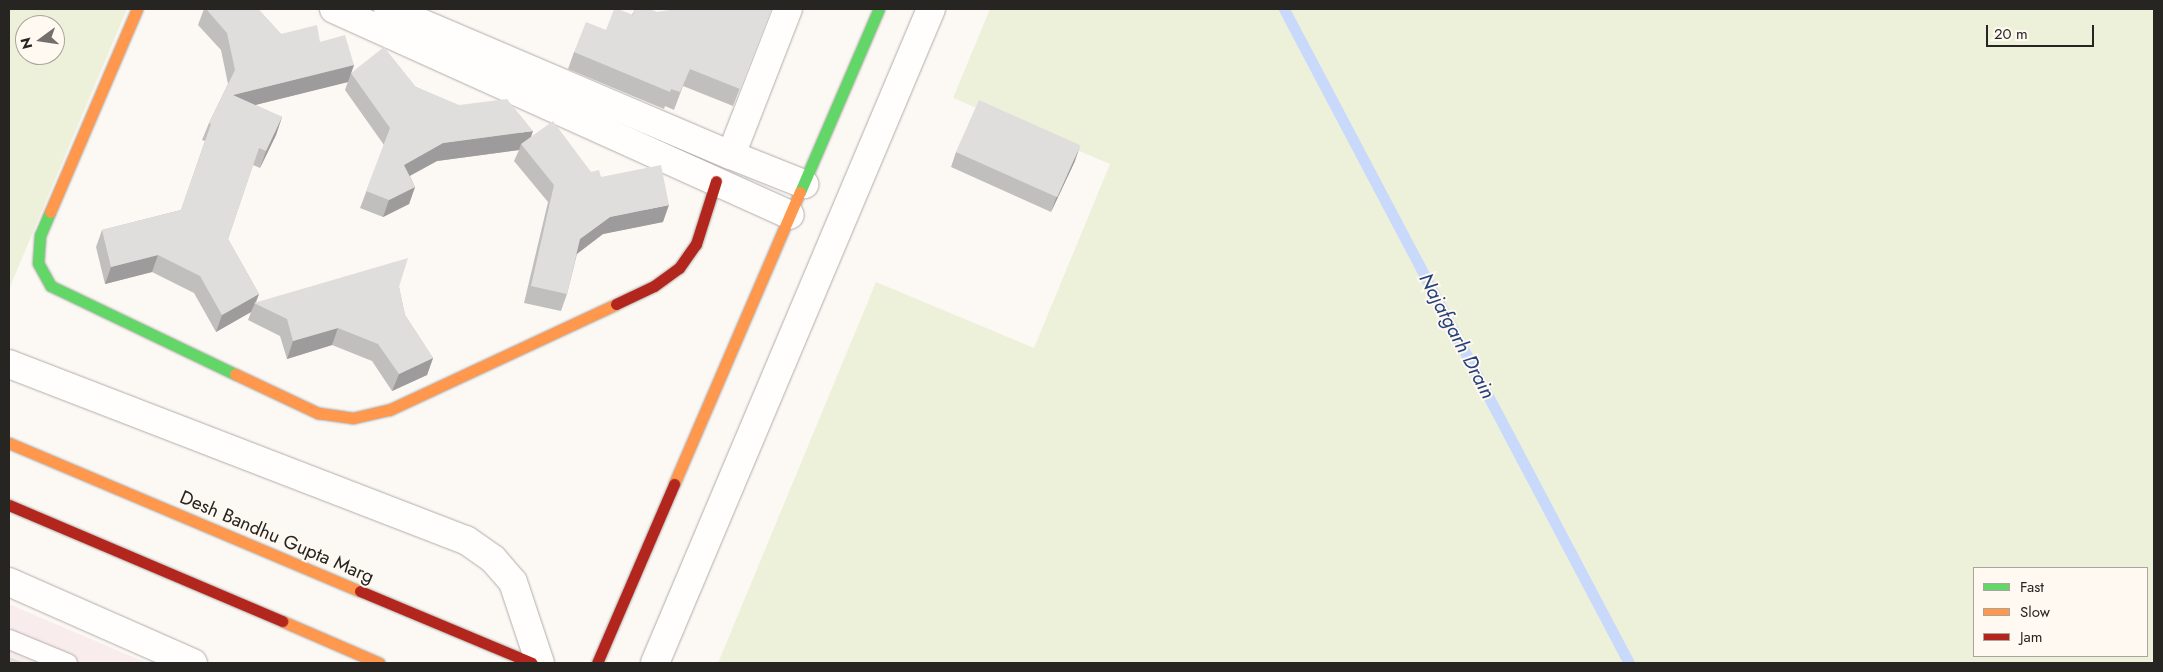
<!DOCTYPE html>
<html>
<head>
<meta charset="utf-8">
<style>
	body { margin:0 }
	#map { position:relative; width:2163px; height:672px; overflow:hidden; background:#fcf8f4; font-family:Jost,sans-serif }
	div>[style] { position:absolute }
	.commercial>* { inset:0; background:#f9eced }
	.green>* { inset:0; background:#eef1da }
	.stream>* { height:11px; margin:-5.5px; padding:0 5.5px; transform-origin:5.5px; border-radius:5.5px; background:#c8d9fb }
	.roads { filter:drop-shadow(0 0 1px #b0adaa) drop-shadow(0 0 1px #b0adaa) }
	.lane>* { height:19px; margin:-9.5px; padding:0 9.5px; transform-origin:9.5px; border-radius:9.5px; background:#fffefd }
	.street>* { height:28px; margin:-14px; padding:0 14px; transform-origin:14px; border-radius:14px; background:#fffefd }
	.fast>* { height:11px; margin:-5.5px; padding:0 5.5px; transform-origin:5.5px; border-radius:5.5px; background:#63d668 }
	.slow>* { height:11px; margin:-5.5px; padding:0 5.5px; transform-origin:5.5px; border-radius:5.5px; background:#ff974d }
	.jam>* { height:11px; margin:-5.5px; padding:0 5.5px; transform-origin:5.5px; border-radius:5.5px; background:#b3261e }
	.wall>* { inset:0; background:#c1bfbe }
	.shaded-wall>* { inset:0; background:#9d9b9b }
	.building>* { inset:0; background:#e0dedd; transform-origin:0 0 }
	span { translate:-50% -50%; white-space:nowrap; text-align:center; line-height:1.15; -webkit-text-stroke:4px #fff9f1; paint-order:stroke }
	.street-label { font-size:19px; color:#272522 }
	.water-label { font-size:20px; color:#23417c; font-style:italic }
	.frame { position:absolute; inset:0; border:10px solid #272522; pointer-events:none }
	.legend { position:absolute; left:1973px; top:567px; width:175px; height:90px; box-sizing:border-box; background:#fff9f1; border:1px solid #a9a49e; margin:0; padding:6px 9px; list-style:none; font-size:15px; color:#272522 }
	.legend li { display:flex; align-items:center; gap:10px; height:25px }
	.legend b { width:25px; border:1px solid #a9a49e }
	.north { position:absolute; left:15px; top:15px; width:50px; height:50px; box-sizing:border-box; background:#fff9f1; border:1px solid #a9a49e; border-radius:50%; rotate:256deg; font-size:14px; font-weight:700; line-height:20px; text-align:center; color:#272522 }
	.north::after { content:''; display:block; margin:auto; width:18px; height:22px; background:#726f6c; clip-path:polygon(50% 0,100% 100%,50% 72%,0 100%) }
	.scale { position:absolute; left:1986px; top:25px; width:108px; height:22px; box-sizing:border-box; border:2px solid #272522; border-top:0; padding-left:6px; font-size:15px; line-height:18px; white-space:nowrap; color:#272522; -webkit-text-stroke:4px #fff9f1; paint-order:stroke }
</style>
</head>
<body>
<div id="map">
	<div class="commercial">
		<div style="clip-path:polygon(9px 604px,147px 663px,9px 663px)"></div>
	</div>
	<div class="green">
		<div style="clip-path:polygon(evenodd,9px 9px,127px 9px,9px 289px,9px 9px,25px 25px,55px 25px,55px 55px,25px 55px,25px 25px)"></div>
		<div style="clip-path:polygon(evenodd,990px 9px,2154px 9px,2154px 663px,718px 663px,876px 282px,1034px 348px,1110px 164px,953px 98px,990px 9px,1974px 568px,2147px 568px,2147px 656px,1974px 656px,1974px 568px)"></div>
	</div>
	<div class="stream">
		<div style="left:1284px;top:9px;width:739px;rotate:62.19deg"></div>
	</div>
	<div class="roads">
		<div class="lane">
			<div style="left:9px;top:639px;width:63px;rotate:22.5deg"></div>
		</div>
		<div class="street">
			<div style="left:334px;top:9px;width:500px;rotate:24.31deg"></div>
			<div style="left:388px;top:9px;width:373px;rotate:23.1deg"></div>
			<div style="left:731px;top:155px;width:79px;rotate:21.7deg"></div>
			<div style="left:731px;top:155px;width:157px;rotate:-68.7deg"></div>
			<div style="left:9px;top:364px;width:490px;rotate:21.1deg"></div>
			<div style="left:466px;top:540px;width:33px;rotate:35deg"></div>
			<div style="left:493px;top:559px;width:30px;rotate:49deg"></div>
			<div style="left:513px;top:582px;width:85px;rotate:71.6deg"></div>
			<div style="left:9px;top:582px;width:201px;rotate:23.8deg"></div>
			<div style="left:655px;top:663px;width:710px;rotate:-67.12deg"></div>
		</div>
		<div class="fast">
			<div style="left:800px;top:192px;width:199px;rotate:-66.7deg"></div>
			<div style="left:50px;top:212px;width:25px;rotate:113deg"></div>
			<div style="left:40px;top:235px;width:28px;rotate:94deg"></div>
			<div style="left:38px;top:263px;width:26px;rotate:61deg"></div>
			<div style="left:51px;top:286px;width:204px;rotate:25.6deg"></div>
		</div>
		<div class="slow">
			<div style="left:50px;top:212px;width:221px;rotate:-66.8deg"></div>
			<div style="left:235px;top:374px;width:92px;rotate:25.2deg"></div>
			<div style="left:318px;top:413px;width:35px;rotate:8deg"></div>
			<div style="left:353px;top:418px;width:37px;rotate:-13deg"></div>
			<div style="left:389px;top:410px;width:251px;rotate:-25deg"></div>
			<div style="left:9px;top:443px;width:381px;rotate:22.9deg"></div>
			<div style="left:674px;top:484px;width:318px;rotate:-66.7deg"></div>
			<div style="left:282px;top:621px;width:106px;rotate:23.4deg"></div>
		</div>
		<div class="jam">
			<div style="left:616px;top:304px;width:42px;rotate:-25.3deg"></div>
			<div style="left:654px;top:286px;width:31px;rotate:-36deg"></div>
			<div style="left:679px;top:268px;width:29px;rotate:-55deg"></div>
			<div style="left:696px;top:244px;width:66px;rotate:-72.4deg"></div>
			<div style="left:9px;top:505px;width:297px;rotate:23deg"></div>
			<div style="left:360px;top:591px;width:186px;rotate:22.7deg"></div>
			<div style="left:597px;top:663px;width:195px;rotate:-66.7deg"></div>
		</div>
	</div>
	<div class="wall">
		<div style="clip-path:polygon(204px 9px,258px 9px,281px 34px,320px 42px,354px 65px,348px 82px,255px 105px,282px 117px,276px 135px,260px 168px,253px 165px,228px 239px,259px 294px,256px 303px,399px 287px,405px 315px,433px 358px,427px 375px,392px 391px,372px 361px,332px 345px,287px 359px,280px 336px,248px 320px,251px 312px,216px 332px,194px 293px,152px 272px,105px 284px,96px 247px,102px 230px,181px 210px,205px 141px,202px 140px,209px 123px,228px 84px,221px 50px,198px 25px)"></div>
		<div style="clip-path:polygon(635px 9px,657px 12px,771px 9px,733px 106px,683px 86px,674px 110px,665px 106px,664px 109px,568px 69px,574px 52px,606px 30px,632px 15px)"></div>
		<div style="clip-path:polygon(351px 73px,416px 87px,531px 137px,591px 172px,601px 177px,663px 222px,603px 234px,577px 254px,567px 294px,561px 311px,524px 303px,548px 202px,514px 161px,519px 150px,437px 161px,410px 176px,415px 187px,409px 204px,383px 217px,360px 208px,384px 145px,345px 90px)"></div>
		<div style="clip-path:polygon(956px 152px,1075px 161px,1051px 212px,951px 167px)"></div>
	</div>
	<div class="shaded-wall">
		<div style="clip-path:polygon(354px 65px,348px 82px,227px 112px,233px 95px)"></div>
		<div style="clip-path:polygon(282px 117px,276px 135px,260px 168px,266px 151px)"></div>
		<div style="clip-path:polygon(533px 131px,527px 149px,521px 144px,519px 150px,437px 161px,398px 182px,404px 165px,443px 143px)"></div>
		<div style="clip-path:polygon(1080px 146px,1075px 161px,1051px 212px,1056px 198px)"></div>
		<div style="clip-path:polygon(415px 187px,409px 204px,383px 217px,389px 200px)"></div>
		<div style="clip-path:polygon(669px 205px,663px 222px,603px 234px,574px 256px,580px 239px,610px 217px)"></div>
		<div style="clip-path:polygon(158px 255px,152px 272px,105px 284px,111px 267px)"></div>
		<div style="clip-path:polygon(259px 294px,251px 312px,216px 332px,222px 315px)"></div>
		<div style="clip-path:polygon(338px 328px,332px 345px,287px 359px,293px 341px)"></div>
		<div style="clip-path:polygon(433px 358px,427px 375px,392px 391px,399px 374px)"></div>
	</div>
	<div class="building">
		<div style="clip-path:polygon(206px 9px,258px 9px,281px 34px,317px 25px,320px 42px,345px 35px,354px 65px,233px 95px,282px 117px,266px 151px,259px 148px,228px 239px,259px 294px,222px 315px,200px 276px,158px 255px,111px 267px,102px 230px,181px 210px,211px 124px,209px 123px,235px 70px,227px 33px)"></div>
		<div style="clip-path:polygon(614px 9px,618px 9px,633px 15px,635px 9px,650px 9px,657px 12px,675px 9px,771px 9px,740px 89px,690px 69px,680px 92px,671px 89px,670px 92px,574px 52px,586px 22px,606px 30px)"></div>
		<div style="clip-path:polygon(384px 47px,416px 87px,459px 105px,507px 99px,533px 131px,443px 143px,404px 165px,415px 187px,389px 200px,366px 191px,390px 128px,351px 73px)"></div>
		<div style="left:979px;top:100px;width:111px;height:57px;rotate:24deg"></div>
		<div style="clip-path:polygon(553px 121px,591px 172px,599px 170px,601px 177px,661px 165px,669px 205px,610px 217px,580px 239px,567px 294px,531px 286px,554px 185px,521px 144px)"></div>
		<div style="clip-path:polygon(408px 258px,399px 287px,405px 315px,433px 358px,399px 374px,378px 344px,338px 328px,293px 341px,287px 319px,254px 303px)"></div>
		<div style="clip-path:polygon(9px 657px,24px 663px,9px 663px)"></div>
	</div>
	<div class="street-label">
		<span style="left:277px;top:537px;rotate:23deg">Desh Bandhu Gupta Marg</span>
	</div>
	<div class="water-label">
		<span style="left:1457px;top:336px;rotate:62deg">Najafgarh Drain</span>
	</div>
	<div class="frame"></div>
	<ul class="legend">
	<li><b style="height:6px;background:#63d668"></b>Fast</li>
	<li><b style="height:6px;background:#ff974d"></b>Slow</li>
	<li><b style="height:6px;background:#b3261e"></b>Jam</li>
	</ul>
	<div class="north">N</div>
	<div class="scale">20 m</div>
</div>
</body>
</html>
